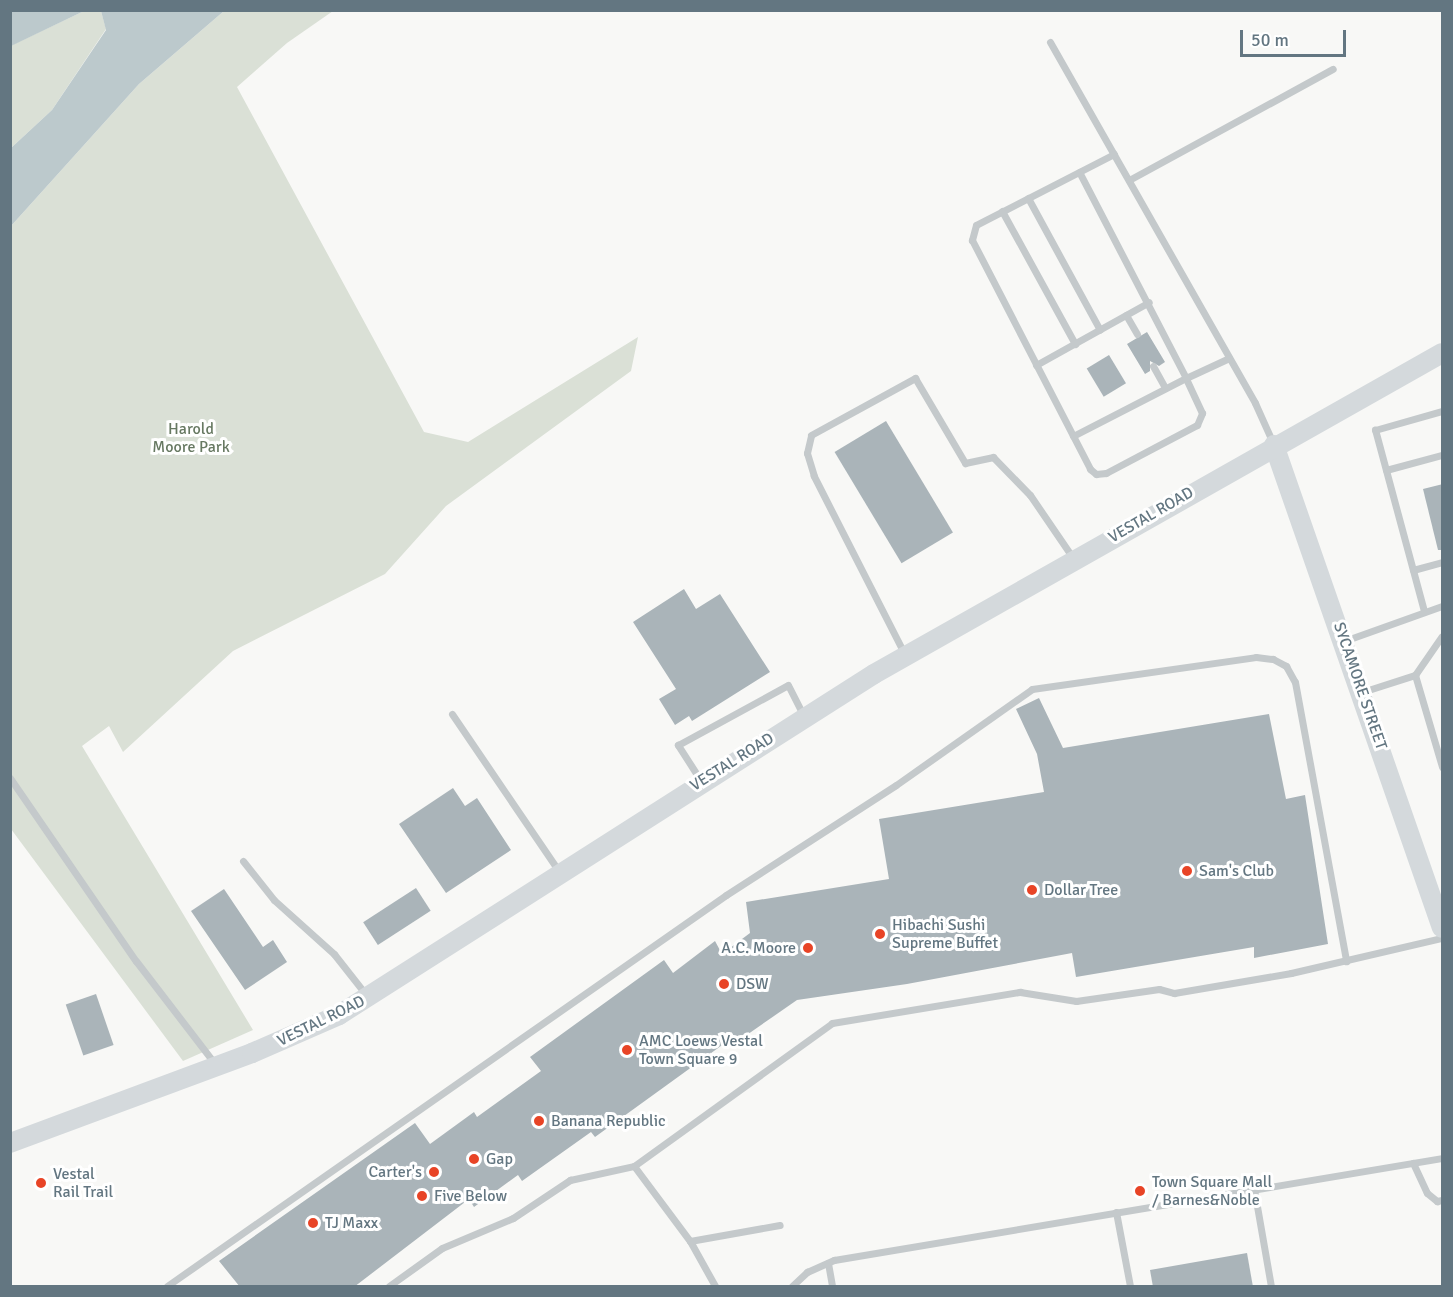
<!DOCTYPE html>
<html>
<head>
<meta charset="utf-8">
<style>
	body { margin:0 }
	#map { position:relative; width:1453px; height:1297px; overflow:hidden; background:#f8f8f6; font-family:Signika,sans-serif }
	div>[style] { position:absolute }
	.green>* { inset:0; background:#dae0d6 }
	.water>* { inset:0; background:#bcc9cc }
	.building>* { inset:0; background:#aab4b9; transform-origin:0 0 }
	.lane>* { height:7px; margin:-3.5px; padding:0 3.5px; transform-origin:3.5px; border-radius:3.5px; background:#c4c9cb }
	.secondary>* { height:20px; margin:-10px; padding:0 10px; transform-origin:10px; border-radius:10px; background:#d4d9dc }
	.dots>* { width:16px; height:16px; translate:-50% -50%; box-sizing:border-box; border:3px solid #fff; border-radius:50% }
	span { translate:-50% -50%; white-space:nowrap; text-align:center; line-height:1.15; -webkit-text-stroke:6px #fff; paint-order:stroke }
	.park-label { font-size:16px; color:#677962 }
	.street-label { font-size:16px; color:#637681 }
	.poi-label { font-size:16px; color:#637681 }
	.left { translate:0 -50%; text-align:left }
	.right { translate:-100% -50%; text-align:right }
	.frame { position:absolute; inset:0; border:12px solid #637681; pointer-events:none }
	.scale { position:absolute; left:1240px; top:30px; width:106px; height:27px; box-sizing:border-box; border:3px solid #637681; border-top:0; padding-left:8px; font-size:18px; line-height:21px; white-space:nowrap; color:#637681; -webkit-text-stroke:4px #fff; paint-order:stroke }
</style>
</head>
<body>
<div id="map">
	<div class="green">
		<div style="clip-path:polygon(84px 11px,101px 11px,106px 29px,52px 110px,11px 148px,10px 46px)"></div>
		<div style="clip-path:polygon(224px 11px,333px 11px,287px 43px,237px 87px,424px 432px,468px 442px,638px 337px,631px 371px,446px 506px,385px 574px,233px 651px,123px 752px,109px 726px,82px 746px,253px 1030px,183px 1061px,11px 829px,11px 226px,139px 84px)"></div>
	</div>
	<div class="water">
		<div style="clip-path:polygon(11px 10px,84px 10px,84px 11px,11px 46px)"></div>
		<div style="clip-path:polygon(101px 11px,224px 11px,139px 84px,11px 226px,11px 148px,52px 110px,106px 30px)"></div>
	</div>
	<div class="building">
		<div style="clip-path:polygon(1147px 332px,1165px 362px,1159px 366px,1150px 361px,1150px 371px,1145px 374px,1127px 344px)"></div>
		<div style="left:1109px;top:355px;width:33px;height:26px;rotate:59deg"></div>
		<div style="left:886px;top:421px;width:130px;height:60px;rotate:59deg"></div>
		<div style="clip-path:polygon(1443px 484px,1443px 550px,1438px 550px,1423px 489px)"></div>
		<div style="clip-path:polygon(684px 589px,696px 609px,720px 594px,770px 672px,692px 721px,689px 716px,675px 725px,659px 699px,676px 689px,633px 622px)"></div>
		<div style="clip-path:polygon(1039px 698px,1063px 748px,1269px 714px,1286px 799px,1305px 795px,1328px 944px,1254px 958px,1254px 947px,1076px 977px,1072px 953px,907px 984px,797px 1000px,728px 1048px,725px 1043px,595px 1137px,591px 1132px,522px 1181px,518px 1175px,474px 1207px,469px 1199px,354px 1287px,240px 1287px,219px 1261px,415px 1123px,430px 1144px,474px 1112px,477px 1117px,541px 1071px,530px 1057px,664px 960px,673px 973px,715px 941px,722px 954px,750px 933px,746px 902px,889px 879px,879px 819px,1044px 792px,1037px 754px,1016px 709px)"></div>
		<div style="clip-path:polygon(453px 788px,465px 806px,477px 798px,511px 850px,446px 893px,399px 824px)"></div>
		<div style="left:416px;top:888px;width:27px;height:63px;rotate:57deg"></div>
		<div style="clip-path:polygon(224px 889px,263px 947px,273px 940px,287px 962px,245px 990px,191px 911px)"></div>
		<div style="left:96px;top:994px;width:54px;height:32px;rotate:71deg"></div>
		<div style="clip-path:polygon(1247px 1253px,1253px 1287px,1153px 1287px,1150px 1270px)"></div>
	</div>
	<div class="lane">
		<div style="left:1050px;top:42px;width:415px;rotate:60.4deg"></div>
		<div style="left:1255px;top:403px;width:44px;rotate:65.8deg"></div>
		<div style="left:1114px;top:154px;width:155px;rotate:152.8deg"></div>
		<div style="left:976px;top:225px;width:16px;rotate:105deg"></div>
		<div style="left:972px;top:240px;width:258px;rotate:62.7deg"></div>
		<div style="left:1090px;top:469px;width:8px;rotate:40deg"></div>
		<div style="left:1096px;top:474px;width:10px;rotate:-6deg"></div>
		<div style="left:1106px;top:473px;width:103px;rotate:-27.8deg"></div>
		<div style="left:1197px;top:425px;width:13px;rotate:-67deg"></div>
		<div style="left:1202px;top:413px;width:38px;rotate:-115deg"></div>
		<div style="left:1186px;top:378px;width:47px;rotate:-24.9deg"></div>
		<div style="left:1129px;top:180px;width:232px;rotate:-28.6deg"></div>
		<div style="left:1028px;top:198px;width:150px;rotate:61.4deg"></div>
		<div style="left:1002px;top:211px;width:152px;rotate:61.2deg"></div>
		<div style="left:1126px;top:315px;width:22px;rotate:60deg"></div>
		<div style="left:1036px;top:365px;width:129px;rotate:-29.1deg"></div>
		<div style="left:1153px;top:366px;width:25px;rotate:61deg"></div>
		<div style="left:1073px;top:436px;width:127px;rotate:-27.2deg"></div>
		<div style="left:1186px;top:378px;width:232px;rotate:-117.4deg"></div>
		<div style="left:1386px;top:470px;width:58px;rotate:-15deg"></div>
		<div style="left:1413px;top:570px;width:30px;rotate:-15deg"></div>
		<div style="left:1424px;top:611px;width:188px;rotate:-105.1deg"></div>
		<div style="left:1375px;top:430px;width:70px;rotate:-15.8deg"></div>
		<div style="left:1344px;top:641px;width:104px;rotate:-19.7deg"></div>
		<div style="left:904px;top:653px;width:199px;rotate:-117deg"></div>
		<div style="left:814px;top:476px;width:24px;rotate:-107deg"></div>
		<div style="left:807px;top:453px;width:18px;rotate:-77deg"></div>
		<div style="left:811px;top:435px;width:119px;rotate:-28.7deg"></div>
		<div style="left:915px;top:378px;width:99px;rotate:59.5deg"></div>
		<div style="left:965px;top:463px;width:29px;rotate:-12deg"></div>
		<div style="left:993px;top:457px;width:53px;rotate:45.8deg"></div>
		<div style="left:1030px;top:495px;width:76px;rotate:55.7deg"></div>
		<div style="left:1415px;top:675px;width:47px;rotate:-55.3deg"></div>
		<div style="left:1362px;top:692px;width:56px;rotate:-17.8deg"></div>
		<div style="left:1415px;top:675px;width:96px;rotate:73.6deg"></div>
		<div style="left:452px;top:714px;width:192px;rotate:55.8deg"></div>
		<div style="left:10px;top:778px;width:222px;rotate:55.5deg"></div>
		<div style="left:136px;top:961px;width:130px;rotate:52.5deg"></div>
		<div style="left:701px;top:781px;width:43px;rotate:-122.6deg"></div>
		<div style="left:678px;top:745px;width:125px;rotate:-28.6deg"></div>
		<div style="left:788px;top:685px;width:34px;rotate:63deg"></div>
		<div style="left:243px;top:861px;width:50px;rotate:51.5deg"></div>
		<div style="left:274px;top:900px;width:81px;rotate:42deg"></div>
		<div style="left:334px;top:954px;width:53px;rotate:51.8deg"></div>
		<div style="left:1413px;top:1163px;width:33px;rotate:65deg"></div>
		<div style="left:1427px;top:1193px;width:13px;rotate:39deg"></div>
		<div style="left:1437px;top:1201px;width:5px;rotate:-11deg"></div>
		<div style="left:634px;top:1166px;width:94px;rotate:53.3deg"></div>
		<div style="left:690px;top:1241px;width:51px;rotate:60.9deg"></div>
		<div style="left:1254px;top:1189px;width:98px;rotate:80.1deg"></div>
		<div style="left:1116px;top:1212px;width:75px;rotate:79.3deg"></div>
		<div style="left:690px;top:1241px;width:91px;rotate:-10.1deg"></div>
		<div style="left:828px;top:1263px;width:23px;rotate:80deg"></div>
		<div style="left:167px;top:1286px;width:682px;rotate:-34.97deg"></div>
		<div style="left:726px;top:895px;width:202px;rotate:-32.9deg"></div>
		<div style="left:896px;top:785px;width:166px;rotate:-35.2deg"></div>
		<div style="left:1032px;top:689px;width:226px;rotate:-8.1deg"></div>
		<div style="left:1256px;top:657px;width:17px;rotate:7deg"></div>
		<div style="left:1273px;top:659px;width:15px;rotate:28deg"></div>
		<div style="left:1286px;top:666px;width:18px;rotate:61deg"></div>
		<div style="left:1295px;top:682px;width:284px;rotate:79.6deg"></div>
		<div style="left:389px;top:1286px;width:65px;rotate:-35.6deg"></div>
		<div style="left:442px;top:1248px;width:77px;rotate:-22.9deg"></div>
		<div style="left:513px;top:1218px;width:69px;rotate:-33.7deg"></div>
		<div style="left:570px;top:1180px;width:66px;rotate:-12.3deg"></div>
		<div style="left:634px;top:1166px;width:244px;rotate:-35.8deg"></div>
		<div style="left:832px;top:1023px;width:191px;rotate:-9.4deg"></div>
		<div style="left:1020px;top:992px;width:57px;rotate:9.1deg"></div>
		<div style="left:1076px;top:1001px;width:84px;rotate:-8.2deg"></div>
		<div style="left:1159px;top:989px;width:16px;rotate:15deg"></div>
		<div style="left:1174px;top:993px;width:119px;rotate:-9.7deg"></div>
		<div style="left:1291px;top:973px;width:155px;rotate:-13.1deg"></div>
		<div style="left:792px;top:1286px;width:21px;rotate:-43deg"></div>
		<div style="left:807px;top:1272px;width:30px;rotate:-24deg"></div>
		<div style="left:834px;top:1260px;width:616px;rotate:-9.52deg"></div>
	</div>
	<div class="secondary">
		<div style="left:1274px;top:445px;width:511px;rotate:70.82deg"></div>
		<div style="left:10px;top:1143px;width:258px;rotate:-20.4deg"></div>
		<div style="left:252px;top:1053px;width:95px;rotate:-23.6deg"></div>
		<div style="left:339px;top:1015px;width:634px;rotate:-32.51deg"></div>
		<div style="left:874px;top:674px;width:652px;rotate:-29.47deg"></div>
	</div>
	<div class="dots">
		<div style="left:1187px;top:871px;background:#e84426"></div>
		<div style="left:1032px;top:890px;background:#e84426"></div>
		<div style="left:880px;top:934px;background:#e84426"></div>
		<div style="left:808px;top:948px;background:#e84426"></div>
		<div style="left:724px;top:984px;background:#e84426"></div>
		<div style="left:627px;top:1050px;background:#e84426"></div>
		<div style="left:539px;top:1121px;background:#e84426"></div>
		<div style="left:474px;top:1159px;background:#e84426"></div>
		<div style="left:434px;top:1172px;background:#e84426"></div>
		<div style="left:41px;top:1183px;background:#e84426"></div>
		<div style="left:1140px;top:1191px;background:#e84426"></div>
		<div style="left:422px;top:1196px;background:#e84426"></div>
		<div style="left:313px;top:1223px;background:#e84426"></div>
	</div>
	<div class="park-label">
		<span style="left:191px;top:438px">Harold<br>Moore Park</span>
	</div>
	<div class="street-label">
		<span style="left:1151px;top:515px;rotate:-30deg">VESTAL ROAD</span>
		<span style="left:1360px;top:686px;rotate:71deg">SYCAMORE STREET</span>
		<span style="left:732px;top:762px;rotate:-32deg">VESTAL ROAD</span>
		<span style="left:321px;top:1021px;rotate:-26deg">VESTAL ROAD</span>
	</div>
	<div class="poi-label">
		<span class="left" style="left:1199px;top:871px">Sam's Club</span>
		<span class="left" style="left:1044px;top:890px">Dollar Tree</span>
		<span class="left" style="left:892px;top:934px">Hibachi Sushi<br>Supreme Buffet</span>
		<span class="right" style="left:796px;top:948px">A.C. Moore</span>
		<span class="left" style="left:736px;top:984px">DSW</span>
		<span class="left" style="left:639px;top:1050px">AMC Loews Vestal<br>Town Square 9</span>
		<span class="left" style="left:551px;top:1121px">Banana Republic</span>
		<span class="left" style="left:486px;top:1159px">Gap</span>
		<span class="right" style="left:422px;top:1172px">Carter's</span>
		<span class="left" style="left:53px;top:1183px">Vestal<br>Rail Trail</span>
		<span class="left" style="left:1152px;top:1191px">Town Square Mall<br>/ Barnes&amp;Noble</span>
		<span class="left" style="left:434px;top:1196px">Five Below</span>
		<span class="left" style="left:325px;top:1223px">TJ Maxx</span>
	</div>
	<div class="frame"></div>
	<div class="scale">50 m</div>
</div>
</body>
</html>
